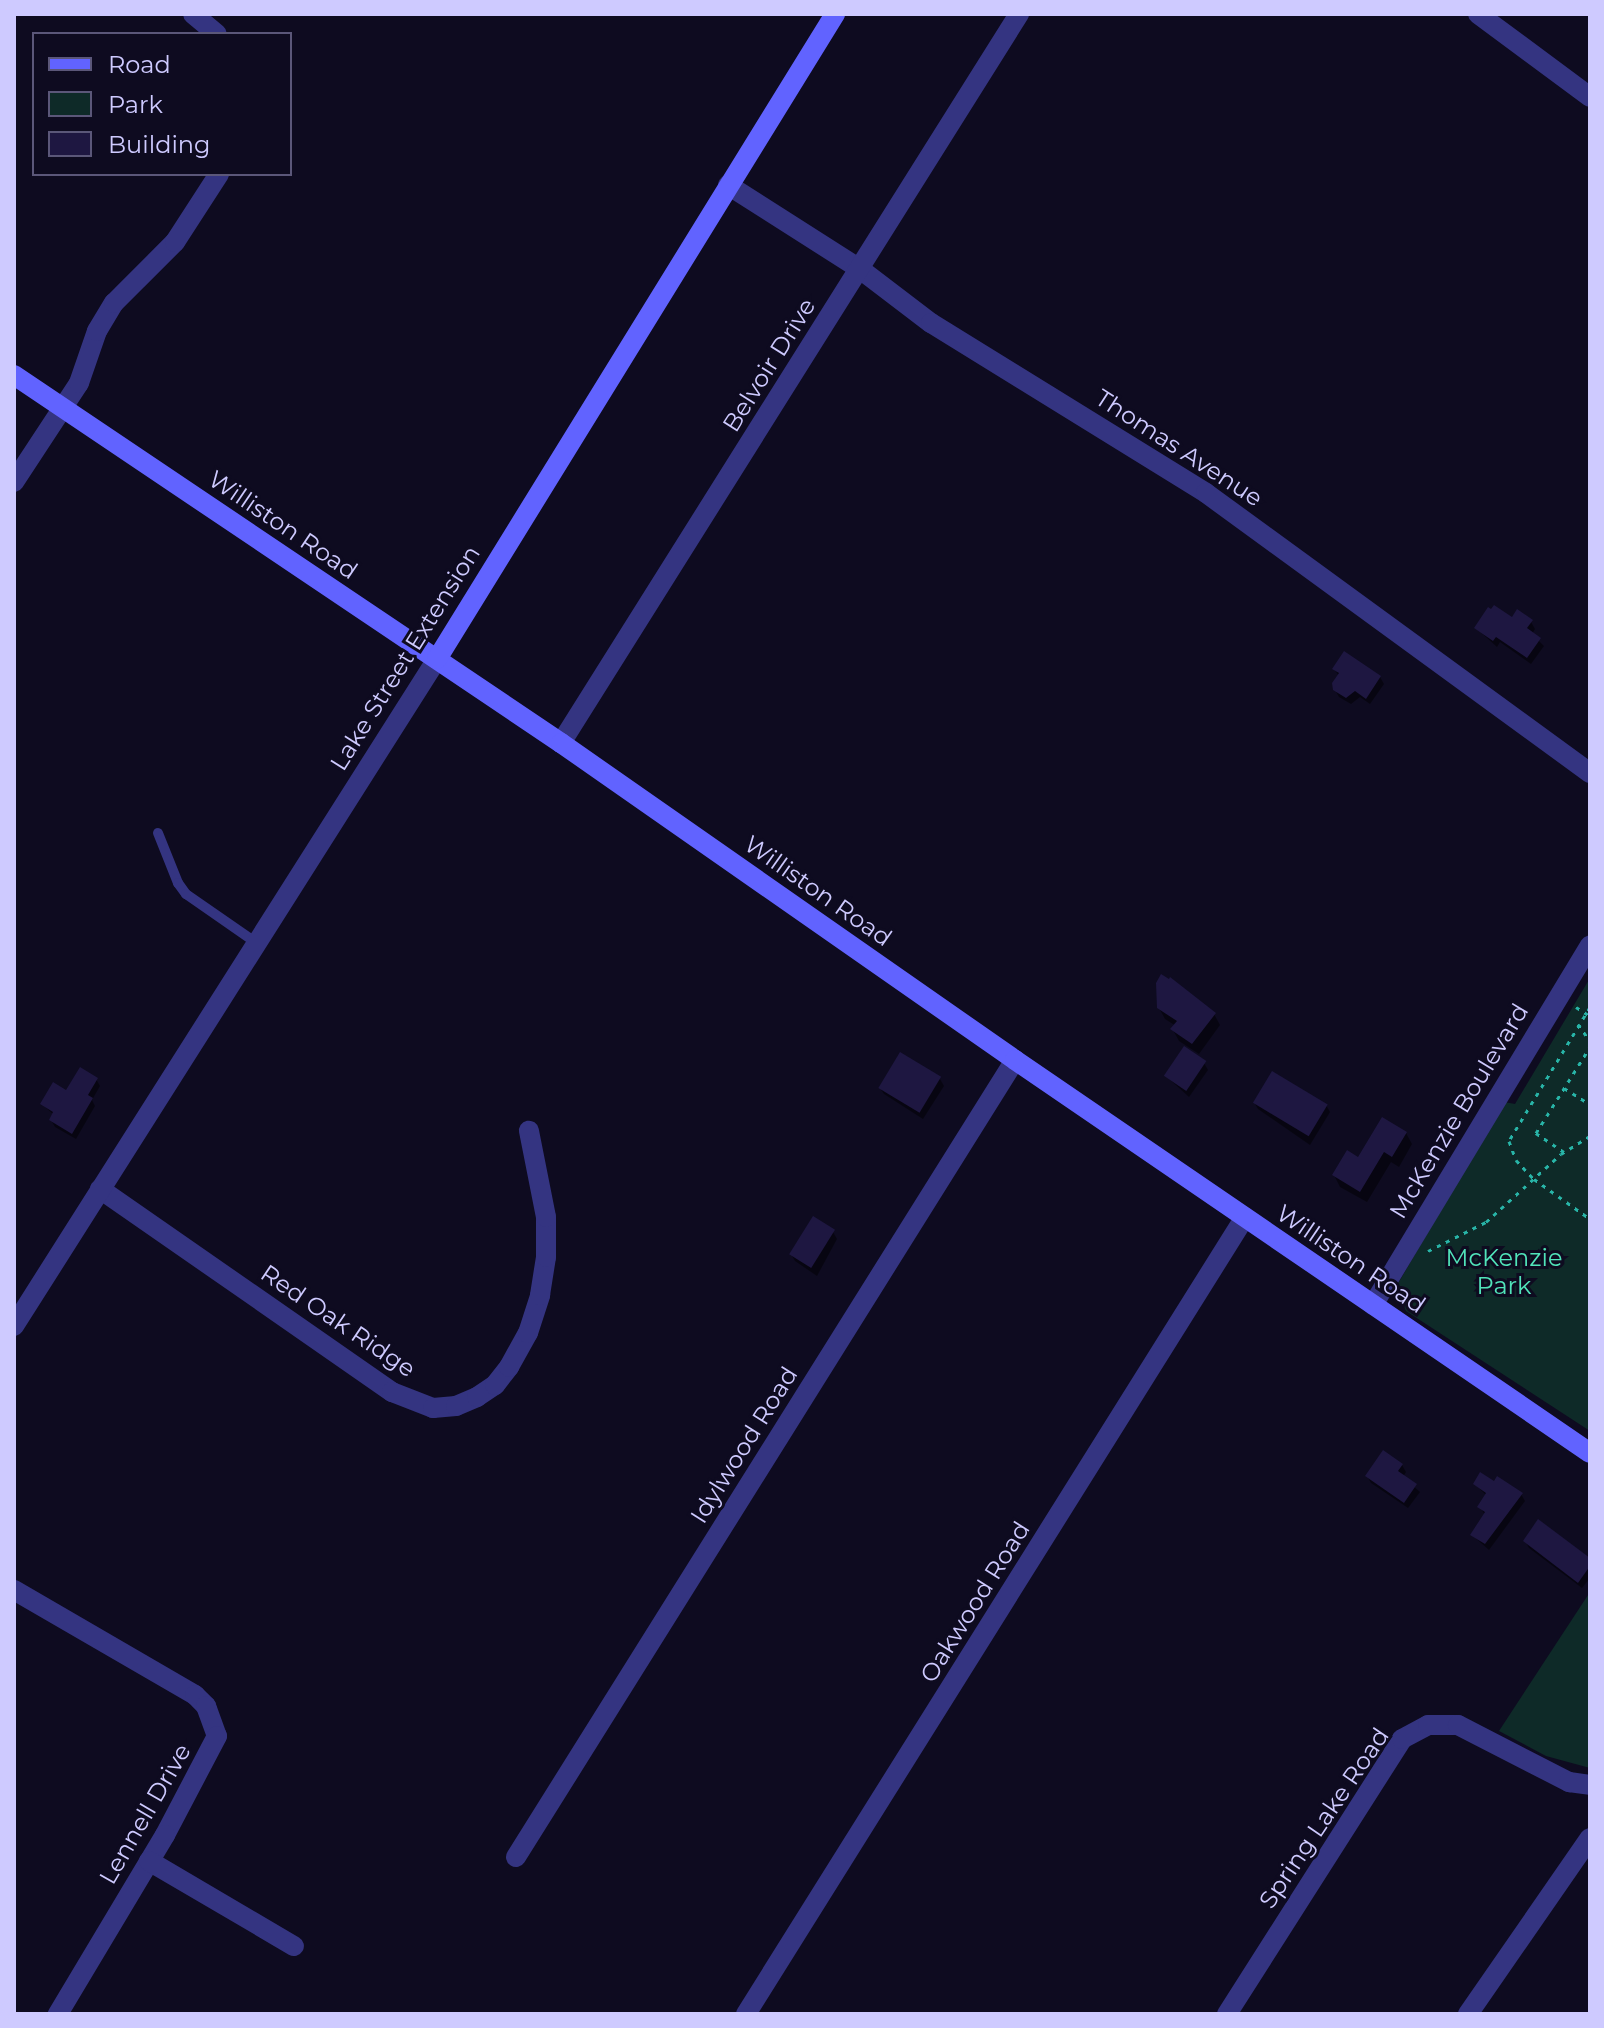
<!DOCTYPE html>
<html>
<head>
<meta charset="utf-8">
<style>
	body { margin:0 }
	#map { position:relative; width:1604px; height:2028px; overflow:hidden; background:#0e0b20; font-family:Montserrat,sans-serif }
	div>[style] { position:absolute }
	.green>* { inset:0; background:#0e2a28 }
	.shadow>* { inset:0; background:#0007 }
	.building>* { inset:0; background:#1e1741; transform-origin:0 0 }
	.path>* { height:3px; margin-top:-1.5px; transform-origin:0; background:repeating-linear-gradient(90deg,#28b5a8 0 4px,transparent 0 10px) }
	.lane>* { height:10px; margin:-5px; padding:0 5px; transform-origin:5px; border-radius:5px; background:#343481 }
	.street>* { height:20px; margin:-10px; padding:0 10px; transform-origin:10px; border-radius:10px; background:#343481 }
	.secondary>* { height:20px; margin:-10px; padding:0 10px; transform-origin:10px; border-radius:10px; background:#6163ff }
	span { translate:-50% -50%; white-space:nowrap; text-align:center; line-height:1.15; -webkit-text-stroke:6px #0e0b20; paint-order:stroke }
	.street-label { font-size:24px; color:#cecaff }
	.park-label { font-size:24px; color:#51e4ba }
	.frame { position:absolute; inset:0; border:16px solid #cecaff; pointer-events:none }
	.legend { position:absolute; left:32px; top:32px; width:260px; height:144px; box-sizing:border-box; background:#0e0b20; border:2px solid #5b5779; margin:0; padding:10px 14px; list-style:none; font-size:24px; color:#cecaff }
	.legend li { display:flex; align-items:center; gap:16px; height:40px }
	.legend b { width:40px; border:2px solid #5b5779 }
</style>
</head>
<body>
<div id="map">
	<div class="green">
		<div style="clip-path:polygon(1590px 978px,1590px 1431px,1406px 1311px,1396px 1287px,1504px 1102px,1515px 1104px)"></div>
		<div style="clip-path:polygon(1590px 1592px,1590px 1768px,1546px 1756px,1499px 1731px)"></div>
	</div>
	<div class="shadow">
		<div style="clip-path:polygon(1512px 620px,1531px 622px,1535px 629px,1532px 634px,1544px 646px,1531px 664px,1500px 642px,1497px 647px,1476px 628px)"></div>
		<div style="clip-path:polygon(1334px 669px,1380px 677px,1384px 684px,1370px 704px,1360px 697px,1351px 704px,1339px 697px,1335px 690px,1339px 676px)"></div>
		<div style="clip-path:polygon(1159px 1008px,1214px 1014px,1220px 1025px,1199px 1054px,1179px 1041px,1173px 1030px,1176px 1026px,1165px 1019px)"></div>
		<div style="clip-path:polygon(1204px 1063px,1208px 1070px,1189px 1097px,1166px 1076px)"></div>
		<div style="clip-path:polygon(96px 1079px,100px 1086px,92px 1100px,95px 1106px,76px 1139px,55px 1127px,51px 1120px,54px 1115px,42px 1104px)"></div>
		<div style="clip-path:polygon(940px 1079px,944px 1086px,923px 1119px,884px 1094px,880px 1088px)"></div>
		<div style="clip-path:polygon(1254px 1102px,1326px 1105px,1330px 1112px,1310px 1145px,1258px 1109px)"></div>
		<div style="clip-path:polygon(1406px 1133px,1412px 1144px,1399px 1167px,1391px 1162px,1367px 1202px,1340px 1187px,1334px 1175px)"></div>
		<div style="clip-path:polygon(833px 1232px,837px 1239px,817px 1276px,795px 1261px,791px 1254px)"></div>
		<div style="clip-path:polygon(1402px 1465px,1406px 1472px,1403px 1477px,1420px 1492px,1408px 1508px,1371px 1483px,1367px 1476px)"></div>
		<div style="clip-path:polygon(1475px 1484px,1494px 1484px,1521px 1494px,1525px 1501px,1489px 1550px,1472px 1535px,1485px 1515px,1480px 1507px,1487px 1496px)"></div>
		<div style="clip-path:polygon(1525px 1541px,1590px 1561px,1590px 1578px,1582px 1588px,1529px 1548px)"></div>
	</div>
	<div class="building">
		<div style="clip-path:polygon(1494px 605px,1512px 617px,1517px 609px,1533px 620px,1527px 628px,1541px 638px,1527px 658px,1496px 637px,1493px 641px,1474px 628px,1488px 607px,1491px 609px)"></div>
		<div style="clip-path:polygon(1344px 651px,1381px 676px,1366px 699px,1355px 691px,1346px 698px,1333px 690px,1332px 683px,1339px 673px,1332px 669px)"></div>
		<div style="clip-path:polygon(1161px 974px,1169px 979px,1170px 977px,1216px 1013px,1192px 1044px,1170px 1029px,1177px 1021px,1157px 1008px,1156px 983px)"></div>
		<div style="left:1184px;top:1046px;width:27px;height:36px;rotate:34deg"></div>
		<div style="left:900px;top:1052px;width:48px;height:42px;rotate:31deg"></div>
		<div style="clip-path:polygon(80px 1067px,98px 1078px,88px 1095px,93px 1098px,72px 1134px,49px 1120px,53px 1112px,40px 1104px,53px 1082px,66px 1090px)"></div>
		<div style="left:1272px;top:1071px;width:65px;height:37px;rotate:31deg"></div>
		<div style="clip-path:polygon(1382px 1117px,1407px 1132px,1392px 1157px,1384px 1152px,1360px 1192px,1332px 1175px,1347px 1150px,1358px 1157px)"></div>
		<div style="left:813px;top:1216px;width:26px;height:45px;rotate:32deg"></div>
		<div style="clip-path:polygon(1383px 1450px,1403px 1464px,1398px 1471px,1417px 1484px,1404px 1503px,1365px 1476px)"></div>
		<div style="clip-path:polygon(1480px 1472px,1494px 1481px,1497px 1476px,1523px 1493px,1485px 1544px,1470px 1535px,1485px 1512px,1477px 1507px,1486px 1493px,1473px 1484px)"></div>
		<div style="clip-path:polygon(1538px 1519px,1590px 1558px,1590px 1566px,1578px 1583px,1523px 1541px)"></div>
	</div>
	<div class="path">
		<div style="left:1576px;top:1007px;width:17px;rotate:33deg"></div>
		<div style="left:1590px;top:1007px;width:157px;rotate:121.2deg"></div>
		<div style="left:1509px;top:1141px;width:20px;rotate:70deg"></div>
		<div style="left:1516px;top:1160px;width:26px;rotate:47deg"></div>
		<div style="left:1534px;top:1179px;width:69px;rotate:35.5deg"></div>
		<div style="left:1578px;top:1024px;width:21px;rotate:55deg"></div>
		<div style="left:1564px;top:1088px;width:31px;rotate:32deg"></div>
		<div style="left:1564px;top:1152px;width:34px;rotate:-146deg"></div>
		<div style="left:1536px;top:1133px;width:102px;rotate:-57.9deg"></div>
		<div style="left:1428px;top:1251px;width:65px;rotate:-26.6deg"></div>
		<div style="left:1486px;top:1222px;width:101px;rotate:-42.2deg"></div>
		<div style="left:1561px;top:1154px;width:34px;rotate:-32deg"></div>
	</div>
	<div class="lane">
		<div style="left:158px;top:833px;width:54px;rotate:68.2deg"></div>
		<div style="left:178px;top:883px;width:14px;rotate:54deg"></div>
		<div style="left:186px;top:894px;width:84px;rotate:34.8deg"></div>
	</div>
	<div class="street">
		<div style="left:193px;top:14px;width:31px;rotate:40deg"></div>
		<div style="left:1478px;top:14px;width:139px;rotate:36.5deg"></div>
		<div style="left:728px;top:185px;width:156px;rotate:32.5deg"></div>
		<div style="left:860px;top:269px;width:89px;rotate:37.3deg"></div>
		<div style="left:931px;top:323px;width:323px;rotate:31.7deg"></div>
		<div style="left:1206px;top:493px;width:475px;rotate:36.1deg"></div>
		<div style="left:14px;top:482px;width:118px;rotate:-56.7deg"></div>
		<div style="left:79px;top:383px;width:55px;rotate:-70.9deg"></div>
		<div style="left:97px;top:331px;width:33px;rotate:-59deg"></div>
		<div style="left:114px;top:303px;width:86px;rotate:-45deg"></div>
		<div style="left:175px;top:242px;width:81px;rotate:-57.1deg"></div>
		<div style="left:561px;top:743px;width:861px;rotate:-57.86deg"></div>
		<div style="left:100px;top:1189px;width:356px;rotate:34.8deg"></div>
		<div style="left:392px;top:1392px;width:44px;rotate:21.3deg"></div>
		<div style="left:433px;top:1408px;width:23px;rotate:-5deg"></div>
		<div style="left:456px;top:1406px;width:23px;rotate:-23deg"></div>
		<div style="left:477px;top:1397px;width:22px;rotate:-34deg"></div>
		<div style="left:495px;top:1385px;width:23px;rotate:-52deg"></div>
		<div style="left:509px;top:1367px;width:39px;rotate:-61deg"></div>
		<div style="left:528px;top:1333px;width:40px;rotate:-72deg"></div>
		<div style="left:540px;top:1295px;width:38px;rotate:-81deg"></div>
		<div style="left:546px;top:1257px;width:40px;rotate:-90deg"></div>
		<div style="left:546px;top:1217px;width:88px;rotate:-101.2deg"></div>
		<div style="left:1373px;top:1305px;width:420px;rotate:-58.9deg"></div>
		<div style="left:14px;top:1326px;width:790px;rotate:-57.62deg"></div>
		<div style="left:14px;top:1590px;width:209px;rotate:30.1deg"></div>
		<div style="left:195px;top:1695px;width:16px;rotate:45deg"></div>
		<div style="left:206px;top:1706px;width:32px;rotate:70deg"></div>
		<div style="left:217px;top:1736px;width:112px;rotate:117.7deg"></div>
		<div style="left:165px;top:1835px;width:209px;rotate:120.9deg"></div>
		<div style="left:516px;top:1857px;width:940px;rotate:-57.95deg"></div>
		<div style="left:149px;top:1861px;width:168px;rotate:30.4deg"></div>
		<div style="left:746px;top:2014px;width:940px;rotate:-57.95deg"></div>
		<div style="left:1227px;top:2014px;width:326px;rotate:-57.5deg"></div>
		<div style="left:1402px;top:1739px;width:30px;rotate:-28deg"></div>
		<div style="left:1428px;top:1725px;width:30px"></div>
		<div style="left:1458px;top:1725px;width:125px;rotate:27.2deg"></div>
		<div style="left:1569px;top:1782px;width:21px;rotate:8deg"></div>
		<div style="left:1468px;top:2014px;width:214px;rotate:-55.3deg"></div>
	</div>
	<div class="secondary">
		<div style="left:14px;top:375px;width:659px;rotate:33.93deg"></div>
		<div style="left:561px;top:743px;width:554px;rotate:34.92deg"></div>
		<div style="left:1015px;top:1060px;width:696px;rotate:34.35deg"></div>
		<div style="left:437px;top:659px;width:758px;rotate:-58.32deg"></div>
	</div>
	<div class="street-label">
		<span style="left:769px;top:365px;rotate:-58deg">Belvoir Drive</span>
		<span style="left:1179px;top:448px;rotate:33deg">Thomas Avenue</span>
		<span style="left:283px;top:525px;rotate:34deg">Williston Road</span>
		<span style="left:405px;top:658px;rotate:-58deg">Lake Street Extension</span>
		<span style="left:818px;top:891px;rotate:35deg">Williston Road</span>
		<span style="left:1459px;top:1111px;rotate:-59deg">McKenzie Boulevard</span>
		<span style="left:1351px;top:1259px;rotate:34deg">Williston Road</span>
		<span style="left:338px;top:1321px;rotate:34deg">Red Oak Ridge</span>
		<span style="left:744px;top:1445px;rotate:-58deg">Idylwood Road</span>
		<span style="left:975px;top:1602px;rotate:-58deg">Oakwood Road</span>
		<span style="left:145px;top:1814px;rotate:-60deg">Lennell Drive</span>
		<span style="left:1324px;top:1818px;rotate:-56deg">Spring Lake Road</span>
	</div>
	<div class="park-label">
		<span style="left:1504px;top:1272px">McKenzie<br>Park</span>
	</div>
	<div class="frame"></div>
	<ul class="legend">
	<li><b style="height:10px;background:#6163ff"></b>Road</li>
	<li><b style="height:22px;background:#0e2a28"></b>Park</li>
	<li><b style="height:22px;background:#1e1741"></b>Building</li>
	</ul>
</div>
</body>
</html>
